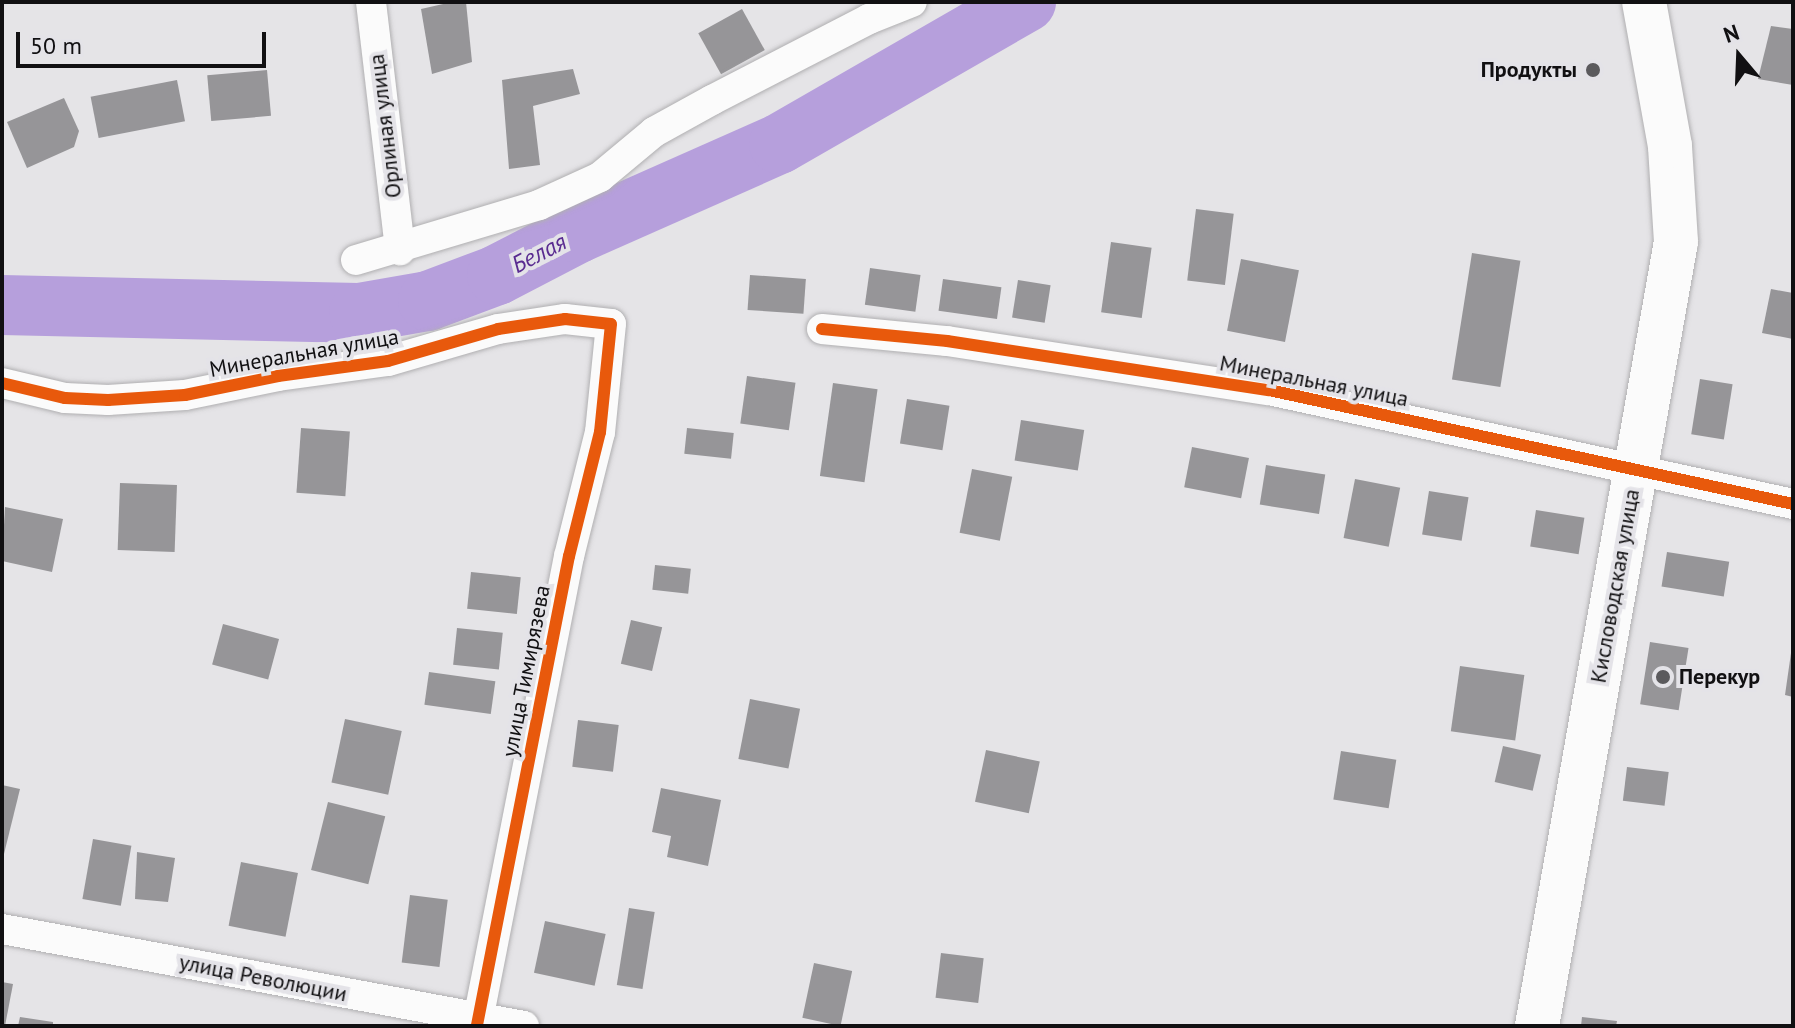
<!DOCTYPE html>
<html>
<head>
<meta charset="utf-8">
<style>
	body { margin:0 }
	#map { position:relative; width:1795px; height:1028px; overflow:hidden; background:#e5e4e7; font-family:"PT Sans",sans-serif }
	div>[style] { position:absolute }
	.river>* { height:60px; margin:-30px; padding:0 30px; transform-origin:30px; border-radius:30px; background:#b69fdc }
	.building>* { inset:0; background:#969598; transform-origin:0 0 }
	.roads { filter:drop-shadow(0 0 2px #b0afb1) drop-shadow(0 0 2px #b0afb1) }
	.minor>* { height:30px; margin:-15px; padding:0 15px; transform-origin:15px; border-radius:15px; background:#fbfbfb }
	.secondary>* { height:44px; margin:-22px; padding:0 22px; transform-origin:22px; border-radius:22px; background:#fbfbfb }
	.cycleway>* { height:12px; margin:-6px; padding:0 6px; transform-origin:6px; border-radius:6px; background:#e8590c }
	.dots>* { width:22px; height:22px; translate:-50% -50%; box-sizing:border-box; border:4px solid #e4e3e8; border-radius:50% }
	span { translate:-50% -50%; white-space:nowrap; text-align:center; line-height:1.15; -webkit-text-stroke:8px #e4e3e8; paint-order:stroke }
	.poi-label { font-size:22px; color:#111012; font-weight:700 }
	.right { translate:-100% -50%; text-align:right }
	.left { translate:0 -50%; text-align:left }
	.street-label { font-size:22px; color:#111012 }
	.water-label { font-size:24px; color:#592b90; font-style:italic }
	.frame { position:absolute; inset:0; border:4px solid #111012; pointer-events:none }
	.north { position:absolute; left:1699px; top:16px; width:80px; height:80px; -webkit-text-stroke:6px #e4e3e8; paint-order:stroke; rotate:341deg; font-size:22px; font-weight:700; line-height:32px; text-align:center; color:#111012 }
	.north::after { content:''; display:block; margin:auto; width:28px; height:36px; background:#111012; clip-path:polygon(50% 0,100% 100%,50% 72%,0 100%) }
	.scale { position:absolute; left:16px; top:32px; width:250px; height:36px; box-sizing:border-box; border:4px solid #111012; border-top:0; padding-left:10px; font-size:24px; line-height:28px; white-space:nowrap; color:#111012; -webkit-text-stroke:6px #e4e3e8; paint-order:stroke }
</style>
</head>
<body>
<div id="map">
	<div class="river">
		<div style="left:2px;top:305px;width:357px;rotate:1.3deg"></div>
		<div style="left:359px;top:313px;width:70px;rotate:-9.9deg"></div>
		<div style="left:428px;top:301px;width:74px;rotate:-20.6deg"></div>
		<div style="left:497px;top:275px;width:91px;rotate:-27.4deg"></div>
		<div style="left:578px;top:233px;width:220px;rotate:-23.9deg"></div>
		<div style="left:779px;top:144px;width:285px;rotate:-29.9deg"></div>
	</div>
	<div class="building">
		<div style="clip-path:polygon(452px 2px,466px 2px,472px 62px,432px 74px,421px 9px)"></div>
		<div style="left:742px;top:9px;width:47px;height:50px;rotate:61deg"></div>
		<div style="clip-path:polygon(1771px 26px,1793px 29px,1793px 85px,1758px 79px)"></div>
		<div style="clip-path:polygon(573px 69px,580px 94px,533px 106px,540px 165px,509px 169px,502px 80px)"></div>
		<div style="left:267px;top:70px;width:46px;height:60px;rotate:85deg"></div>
		<div style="left:177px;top:80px;width:42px;height:88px;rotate:79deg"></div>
		<div style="clip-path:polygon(64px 98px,79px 131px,74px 147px,27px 168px,7px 122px)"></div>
		<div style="left:1196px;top:209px;width:38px;height:72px;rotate:7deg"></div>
		<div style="left:1111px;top:242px;width:41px;height:71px;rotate:8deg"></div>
		<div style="left:1472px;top:253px;width:49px;height:128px;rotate:9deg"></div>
		<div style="left:1241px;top:259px;width:59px;height:73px;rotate:11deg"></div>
		<div style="left:870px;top:268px;width:51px;height:37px;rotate:8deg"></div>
		<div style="left:750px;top:275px;width:56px;height:35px;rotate:4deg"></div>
		<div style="left:943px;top:279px;width:59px;height:32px;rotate:8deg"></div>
		<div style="left:1018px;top:280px;width:33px;height:38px;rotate:9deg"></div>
		<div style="clip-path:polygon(1771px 289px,1793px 293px,1793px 339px,1762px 333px)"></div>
		<div style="left:747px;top:376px;width:49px;height:48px;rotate:8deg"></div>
		<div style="left:1700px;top:379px;width:33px;height:56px;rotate:9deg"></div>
		<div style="left:833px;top:383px;width:45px;height:94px;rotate:8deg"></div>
		<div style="left:907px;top:399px;width:43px;height:45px;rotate:9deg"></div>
		<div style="left:1021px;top:420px;width:64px;height:41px;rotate:9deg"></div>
		<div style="left:301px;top:428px;width:49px;height:65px;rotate:4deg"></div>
		<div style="left:687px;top:428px;width:47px;height:26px;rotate:6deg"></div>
		<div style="left:1192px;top:447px;width:58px;height:41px;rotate:11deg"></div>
		<div style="left:1266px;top:465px;width:60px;height:40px;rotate:9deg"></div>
		<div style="left:972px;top:469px;width:41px;height:65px;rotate:11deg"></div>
		<div style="left:1355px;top:479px;width:46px;height:60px;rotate:11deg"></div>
		<div style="left:120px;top:483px;width:57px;height:67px;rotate:2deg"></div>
		<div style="left:1429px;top:491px;width:40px;height:44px;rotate:9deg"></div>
		<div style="clip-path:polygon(5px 507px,63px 519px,52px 572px,2px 561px)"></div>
		<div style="left:1536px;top:510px;width:49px;height:37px;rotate:9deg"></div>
		<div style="left:1667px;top:552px;width:63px;height:35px;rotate:9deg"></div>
		<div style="left:655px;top:565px;width:36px;height:25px;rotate:6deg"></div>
		<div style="left:471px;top:572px;width:50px;height:37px;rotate:6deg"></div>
		<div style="left:631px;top:620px;width:32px;height:45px;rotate:13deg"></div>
		<div style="left:223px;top:624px;width:58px;height:42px;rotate:15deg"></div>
		<div style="left:457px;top:628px;width:46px;height:37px;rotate:6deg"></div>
		<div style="left:1650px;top:642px;width:39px;height:63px;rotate:9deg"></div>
		<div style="clip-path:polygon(1791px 653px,1793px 653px,1793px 697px,1785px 695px)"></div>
		<div style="left:1460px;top:666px;width:65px;height:66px;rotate:8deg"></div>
		<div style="left:429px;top:672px;width:67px;height:33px;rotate:8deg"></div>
		<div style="left:750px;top:699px;width:51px;height:61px;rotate:11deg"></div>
		<div style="left:345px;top:719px;width:58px;height:65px;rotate:12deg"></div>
		<div style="left:578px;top:720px;width:41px;height:47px;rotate:7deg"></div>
		<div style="left:1503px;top:746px;width:39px;height:37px;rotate:13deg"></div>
		<div style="left:986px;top:750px;width:55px;height:53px;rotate:12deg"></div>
		<div style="left:1341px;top:751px;width:56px;height:49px;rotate:9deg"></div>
		<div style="left:1627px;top:767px;width:42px;height:34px;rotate:7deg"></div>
		<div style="clip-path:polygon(2px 785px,20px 789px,3px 858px,2px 858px)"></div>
		<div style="clip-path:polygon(661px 788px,721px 800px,708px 866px,667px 857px,671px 836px,652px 832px)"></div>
		<div style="left:328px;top:802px;width:59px;height:70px;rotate:14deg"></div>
		<div style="left:93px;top:839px;width:39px;height:61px;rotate:10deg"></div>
		<div style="clip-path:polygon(137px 852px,175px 858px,168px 902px,135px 899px)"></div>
		<div style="left:241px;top:862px;width:58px;height:65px;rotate:11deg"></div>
		<div style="left:410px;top:895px;width:38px;height:68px;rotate:7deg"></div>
		<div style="left:629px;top:908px;width:26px;height:78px;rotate:9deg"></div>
		<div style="left:545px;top:921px;width:62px;height:53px;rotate:12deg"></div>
		<div style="left:941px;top:953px;width:43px;height:45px;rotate:7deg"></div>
		<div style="left:814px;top:963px;width:39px;height:56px;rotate:12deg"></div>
		<div style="clip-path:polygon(2px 982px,13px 984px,5px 1026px,2px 1026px)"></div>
		<div style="clip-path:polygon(20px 1017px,53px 1022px,53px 1026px,18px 1026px)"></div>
		<div style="clip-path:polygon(1582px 1017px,1617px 1021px,1616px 1026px,1581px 1026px)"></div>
	</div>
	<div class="roads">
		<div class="minor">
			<div style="left:371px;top:2px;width:250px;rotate:83.3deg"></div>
			<div style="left:356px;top:260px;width:191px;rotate:-16.7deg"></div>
			<div style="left:539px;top:205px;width:67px;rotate:-24.7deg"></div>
			<div style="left:600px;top:177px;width:70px;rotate:-39.8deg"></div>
			<div style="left:654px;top:132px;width:66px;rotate:-28.9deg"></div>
			<div style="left:712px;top:100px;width:177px;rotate:-27.3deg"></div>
			<div style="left:869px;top:19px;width:46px;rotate:-21.6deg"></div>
			<div style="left:822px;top:329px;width:126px;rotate:5.5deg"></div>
			<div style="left:947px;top:341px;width:326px;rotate:8.7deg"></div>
			<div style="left:1269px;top:390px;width:536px;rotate:12.27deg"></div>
			<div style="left:2px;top:383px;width:65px;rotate:13.4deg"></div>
			<div style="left:65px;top:398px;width:43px;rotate:2.7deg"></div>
			<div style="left:108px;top:400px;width:77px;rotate:-3.7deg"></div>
			<div style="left:185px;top:395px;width:95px;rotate:-11.5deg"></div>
			<div style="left:278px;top:376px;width:111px;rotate:-7.8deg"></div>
			<div style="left:388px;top:361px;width:115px;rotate:-16.2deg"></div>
			<div style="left:498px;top:329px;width:68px;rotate:-8.5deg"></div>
			<div style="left:565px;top:319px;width:46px;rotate:6.2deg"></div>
			<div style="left:611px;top:324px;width:109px;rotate:95.8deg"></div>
			<div style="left:600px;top:432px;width:128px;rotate:104deg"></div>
			<div style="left:569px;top:556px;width:479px;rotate:101.1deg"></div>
			<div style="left:2px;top:929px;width:531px;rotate:10.53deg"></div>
		</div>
		<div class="secondary">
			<div style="left:1537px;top:1026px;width:796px;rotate:-79.95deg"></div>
			<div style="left:1676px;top:242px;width:96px;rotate:-93.6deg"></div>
			<div style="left:1670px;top:146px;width:146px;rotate:-100.2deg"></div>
		</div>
	</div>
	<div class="cycleway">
		<div style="left:822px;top:329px;width:126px;rotate:5.5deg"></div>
		<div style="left:947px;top:341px;width:326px;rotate:8.7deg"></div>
		<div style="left:1269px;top:390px;width:536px;rotate:12.27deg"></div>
		<div style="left:2px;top:383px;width:65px;rotate:13.4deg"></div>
		<div style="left:65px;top:398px;width:43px;rotate:2.7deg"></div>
		<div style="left:108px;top:400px;width:77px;rotate:-3.7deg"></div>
		<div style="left:185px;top:395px;width:95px;rotate:-11.5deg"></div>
		<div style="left:278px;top:376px;width:111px;rotate:-7.8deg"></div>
		<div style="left:388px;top:361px;width:115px;rotate:-16.2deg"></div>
		<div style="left:498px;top:329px;width:68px;rotate:-8.5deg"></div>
		<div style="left:565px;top:319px;width:46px;rotate:6.2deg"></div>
		<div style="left:611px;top:324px;width:109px;rotate:95.8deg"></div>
		<div style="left:600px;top:432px;width:128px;rotate:104deg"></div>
		<div style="left:569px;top:556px;width:479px;rotate:101.1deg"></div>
	</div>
	<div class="dots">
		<div style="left:1593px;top:70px;background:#5b5a5d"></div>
		<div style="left:1663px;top:677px;background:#5b5a5d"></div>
	</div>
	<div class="poi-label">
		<span class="right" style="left:1577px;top:70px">Продукты</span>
		<span class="left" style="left:1679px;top:677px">Перекур</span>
	</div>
	<div class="street-label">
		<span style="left:385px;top:126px;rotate:-97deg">Орлиная улица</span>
		<span style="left:304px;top:353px;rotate:-10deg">Минеральная улица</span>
		<span style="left:1314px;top:381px;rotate:11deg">Минеральная улица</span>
		<span style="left:1615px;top:586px;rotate:-80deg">Кисловодская улица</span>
		<span style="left:526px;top:671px;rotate:-79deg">улица Тимирязева</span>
		<span style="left:263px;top:978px;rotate:11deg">улица Революции</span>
	</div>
	<div class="water-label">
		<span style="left:539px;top:253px;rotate:-27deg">Белая</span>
	</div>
	<div class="frame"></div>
	<div class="north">N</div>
	<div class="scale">50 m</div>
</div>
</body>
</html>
